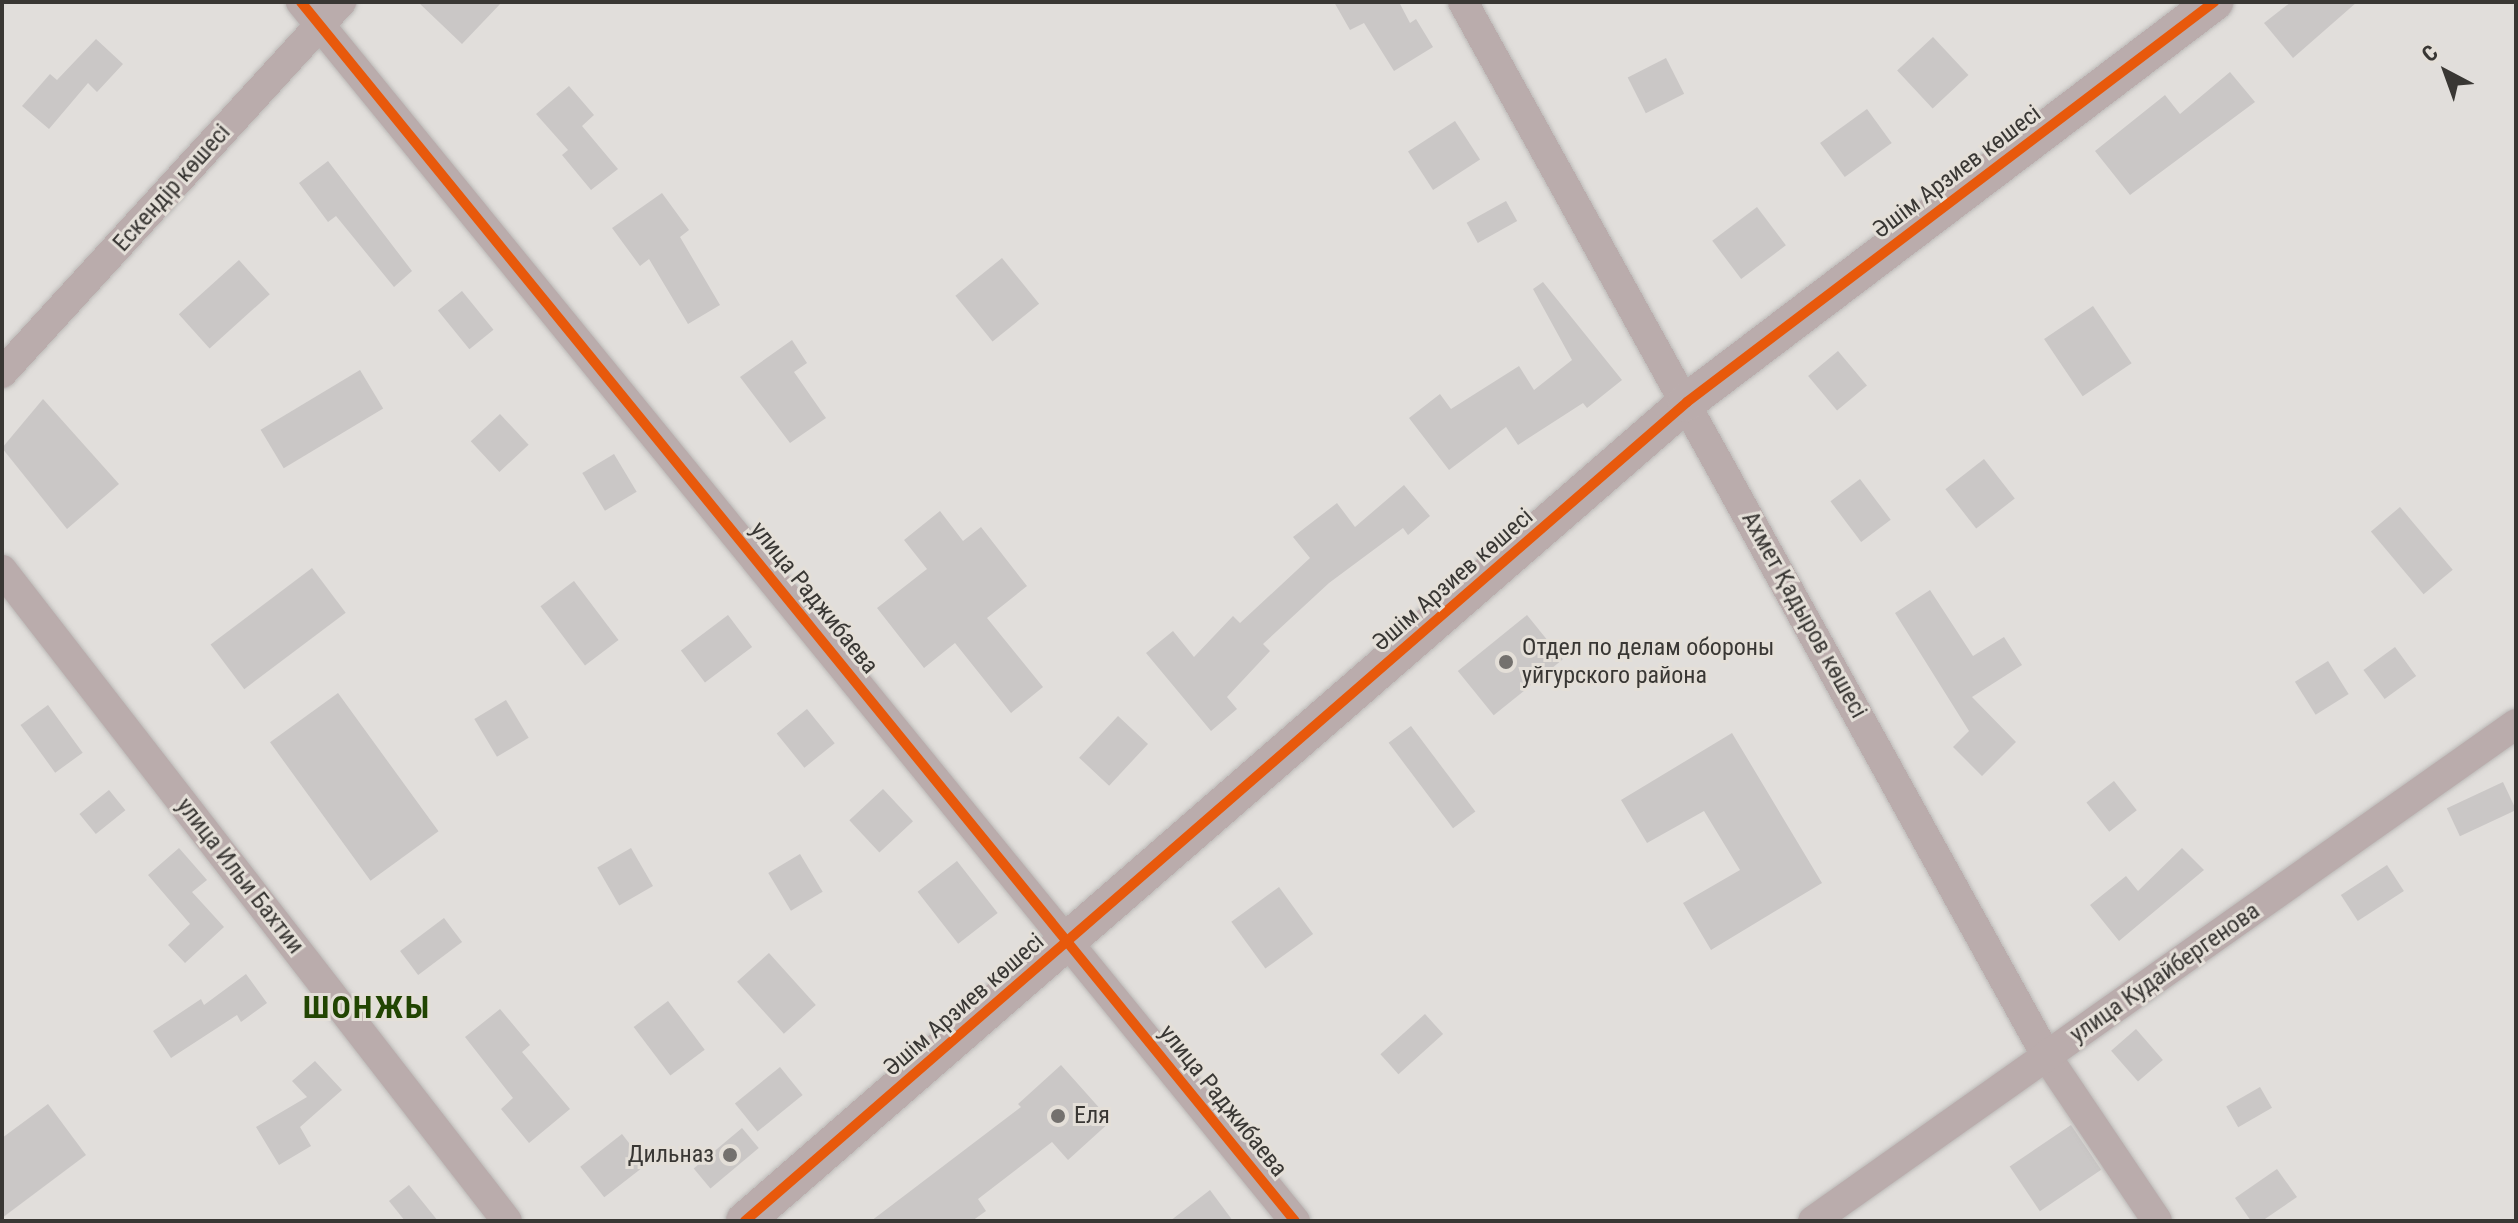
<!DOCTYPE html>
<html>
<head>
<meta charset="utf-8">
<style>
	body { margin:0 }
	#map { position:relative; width:2518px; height:1223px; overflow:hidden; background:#e1dedb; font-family:"Roboto Condensed",sans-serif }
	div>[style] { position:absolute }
	.building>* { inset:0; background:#cac7c6; transform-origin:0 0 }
	.roads { filter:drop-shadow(0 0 2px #bbb9b7) drop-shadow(0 0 2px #bbb9b7) }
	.minor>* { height:30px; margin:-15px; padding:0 15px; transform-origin:15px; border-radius:15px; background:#baacac }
	.tertiary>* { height:38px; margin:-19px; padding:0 19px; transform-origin:19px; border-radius:19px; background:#baacac }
	.cycleway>* { height:10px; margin:-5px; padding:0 5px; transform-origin:5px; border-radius:5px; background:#e8590c }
	.dots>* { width:22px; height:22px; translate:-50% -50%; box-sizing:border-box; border:4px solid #e4dfd8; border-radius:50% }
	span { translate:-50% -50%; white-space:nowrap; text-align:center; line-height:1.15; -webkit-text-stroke:6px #e4dfd8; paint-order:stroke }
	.street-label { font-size:24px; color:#393734 }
	.poi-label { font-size:24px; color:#393734 }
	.left { translate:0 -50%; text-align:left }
	.right { translate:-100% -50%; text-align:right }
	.district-label { font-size:32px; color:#224502; font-weight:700; letter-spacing:2px }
	.frame { position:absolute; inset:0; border:4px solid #393734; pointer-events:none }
	.north { position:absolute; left:2406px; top:32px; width:80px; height:80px; -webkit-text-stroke:6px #e4dfd8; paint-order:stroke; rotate:319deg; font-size:22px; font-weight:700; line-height:32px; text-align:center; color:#393734 }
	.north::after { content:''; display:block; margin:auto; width:28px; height:36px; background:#393734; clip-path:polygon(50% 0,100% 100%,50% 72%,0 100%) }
</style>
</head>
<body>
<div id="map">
	<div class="building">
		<div style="clip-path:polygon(418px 2px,502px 2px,462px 44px)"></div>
		<div style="clip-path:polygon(1334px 2px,1399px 2px,1410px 23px,1416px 19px,1433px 47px,1394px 71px,1364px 23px,1350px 30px)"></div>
		<div style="clip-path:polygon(2291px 2px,2357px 2px,2293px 58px,2264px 23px)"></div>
		<div style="left:1933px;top:37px;width:52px;height:49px;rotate:47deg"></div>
		<div style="clip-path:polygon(96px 39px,123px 64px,97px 92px,88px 83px,49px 129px,22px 106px,50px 74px,57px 80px)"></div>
		<div style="left:1666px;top:58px;width:40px;height:43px;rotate:63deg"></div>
		<div style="clip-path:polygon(2230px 72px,2255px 102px,2130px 195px,2095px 151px,2165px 95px,2180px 114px)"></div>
		<div style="clip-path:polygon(569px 86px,594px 115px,582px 126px,618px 169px,591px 190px,562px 155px,568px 150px,536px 114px)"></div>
		<div style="left:1867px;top:109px;width:42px;height:58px;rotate:54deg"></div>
		<div style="left:1455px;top:121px;width:46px;height:56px;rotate:57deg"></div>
		<div style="clip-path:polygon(328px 161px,412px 271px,394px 287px,336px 216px,328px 222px,299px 183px)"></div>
		<div style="clip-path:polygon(662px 193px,689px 230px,680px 237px,720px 305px,688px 324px,649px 259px,640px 266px,612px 228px)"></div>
		<div style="left:1506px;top:201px;width:23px;height:45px;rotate:61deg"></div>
		<div style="left:1757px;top:207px;width:48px;height:56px;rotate:53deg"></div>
		<div style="left:1002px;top:258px;width:59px;height:60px;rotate:51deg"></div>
		<div style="left:239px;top:260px;width:46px;height:81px;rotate:48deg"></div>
		<div style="clip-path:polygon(1543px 282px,1622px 380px,1587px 408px,1583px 403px,1518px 445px,1506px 427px,1449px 470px,1409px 418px,1440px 394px,1451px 409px,1519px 366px,1534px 390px,1572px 360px,1533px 289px)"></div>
		<div style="left:462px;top:291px;width:50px;height:31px;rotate:51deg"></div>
		<div style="left:2093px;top:306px;width:69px;height:59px;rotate:56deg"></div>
		<div style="clip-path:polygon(792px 340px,807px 363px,794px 372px,826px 418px,790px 443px,740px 377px)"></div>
		<div style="left:1838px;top:351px;width:45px;height:39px;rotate:50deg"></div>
		<div style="left:360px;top:370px;width:45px;height:116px;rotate:59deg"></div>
		<div style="clip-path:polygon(43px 399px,119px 484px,67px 529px,2px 448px)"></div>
		<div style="left:500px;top:414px;width:42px;height:40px;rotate:47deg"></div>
		<div style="left:614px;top:454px;width:44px;height:37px;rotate:59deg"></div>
		<div style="left:1984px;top:459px;width:50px;height:49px;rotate:52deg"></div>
		<div style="left:1860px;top:479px;width:51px;height:37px;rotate:53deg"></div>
		<div style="clip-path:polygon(1404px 485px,1430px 516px,1408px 535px,1403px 528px,1329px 583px,1263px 644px,1270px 651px,1227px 697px,1237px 709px,1211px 731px,1146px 653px,1173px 631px,1194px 657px,1233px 616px,1240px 623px,1310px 558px,1293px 537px,1337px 503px,1355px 527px)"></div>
		<div style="left:2400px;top:507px;width:82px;height:38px;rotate:50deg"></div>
		<div style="clip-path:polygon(940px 511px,963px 541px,981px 527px,1027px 586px,987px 618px,1043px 687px,1011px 713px,955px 643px,924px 668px,877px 608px,927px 569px,904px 540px)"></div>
		<div style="left:312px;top:568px;width:56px;height:127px;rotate:53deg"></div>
		<div style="left:574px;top:581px;width:74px;height:42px;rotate:53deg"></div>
		<div style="clip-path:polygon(1930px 590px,1973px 656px,2004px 637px,2022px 665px,1972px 697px,2016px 742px,1982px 776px,1953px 747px,1969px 731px,1895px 613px)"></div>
		<div style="left:728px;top:615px;width:40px;height:59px;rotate:53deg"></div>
		<div style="left:1527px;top:615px;width:57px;height:89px;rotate:51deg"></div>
		<div style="left:2395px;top:647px;width:36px;height:39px;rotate:54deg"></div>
		<div style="left:2328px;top:661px;width:39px;height:39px;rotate:58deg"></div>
		<div style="left:338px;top:693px;width:171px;height:84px;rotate:54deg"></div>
		<div style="left:506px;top:700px;width:44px;height:37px;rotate:59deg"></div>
		<div style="left:48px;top:705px;width:59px;height:34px;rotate:54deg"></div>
		<div style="left:807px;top:709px;width:44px;height:39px;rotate:51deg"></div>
		<div style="left:1118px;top:716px;width:41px;height:57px;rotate:43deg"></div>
		<div style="left:1411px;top:726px;width:107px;height:28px;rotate:53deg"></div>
		<div style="clip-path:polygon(1732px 733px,1822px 883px,1711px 950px,1683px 903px,1740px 870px,1704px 811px,1647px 843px,1621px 800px)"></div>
		<div style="left:2114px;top:781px;width:37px;height:35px;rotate:52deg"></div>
		<div style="left:2503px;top:782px;width:31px;height:62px;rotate:65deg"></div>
		<div style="left:883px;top:789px;width:44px;height:46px;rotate:47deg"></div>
		<div style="left:109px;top:790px;width:26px;height:38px;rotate:51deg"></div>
		<div style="clip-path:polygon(179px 848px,207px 880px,192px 892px,224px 927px,185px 963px,168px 945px,190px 924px,148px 875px)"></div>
		<div style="left:631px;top:848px;width:44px;height:39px;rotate:60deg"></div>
		<div style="clip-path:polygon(2182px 848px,2204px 870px,2119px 941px,2090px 905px,2126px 876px,2138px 891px)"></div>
		<div style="left:800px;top:854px;width:44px;height:37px;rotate:59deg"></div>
		<div style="left:957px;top:861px;width:66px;height:50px;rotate:52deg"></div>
		<div style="left:2387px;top:865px;width:31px;height:55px;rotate:57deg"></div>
		<div style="left:1279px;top:887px;width:58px;height:59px;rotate:54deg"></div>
		<div style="left:444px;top:918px;width:30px;height:55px;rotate:53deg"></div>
		<div style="left:769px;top:953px;width:70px;height:43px;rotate:48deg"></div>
		<div style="clip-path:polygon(246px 974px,267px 1003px,241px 1022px,237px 1015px,171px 1058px,153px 1031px,201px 999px,204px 1005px)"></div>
		<div style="left:668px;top:1001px;width:61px;height:43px;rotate:53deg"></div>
		<div style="clip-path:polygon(500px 1009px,530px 1045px,522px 1052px,570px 1109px,529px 1143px,501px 1109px,513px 1098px,465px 1037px)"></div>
		<div style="left:1425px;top:1014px;width:27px;height:60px;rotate:48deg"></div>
		<div style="left:2136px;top:1029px;width:41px;height:33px;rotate:49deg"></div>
		<div style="clip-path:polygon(315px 1061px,342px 1090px,300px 1127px,311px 1146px,279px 1165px,256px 1127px,307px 1097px,292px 1081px)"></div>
		<div style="clip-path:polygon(1061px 1065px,1111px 1121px,1068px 1160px,1052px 1142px,978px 1199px,986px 1211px,972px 1221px,871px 1221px,1021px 1107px,1018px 1104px)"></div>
		<div style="left:780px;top:1067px;width:36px;height:58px;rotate:51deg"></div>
		<div style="left:2260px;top:1087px;width:24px;height:39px;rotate:60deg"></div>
		<div style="clip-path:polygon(48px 1104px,86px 1155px,2px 1218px,2px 1138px)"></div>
		<div style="left:2071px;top:1125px;width:54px;height:74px;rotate:56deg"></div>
		<div style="left:742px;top:1128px;width:26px;height:63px;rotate:50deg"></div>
		<div style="left:622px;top:1134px;width:39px;height:53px;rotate:52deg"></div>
		<div style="clip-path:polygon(2277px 1169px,2297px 1197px,2262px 1221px,2251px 1221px,2235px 1198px)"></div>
		<div style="clip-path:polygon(409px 1185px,438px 1221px,405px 1221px,389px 1201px)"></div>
		<div style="clip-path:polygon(1210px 1190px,1233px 1221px,1170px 1221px)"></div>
	</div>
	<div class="roads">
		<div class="minor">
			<div style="left:301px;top:2px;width:1573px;rotate:50.81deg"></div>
			<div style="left:1463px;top:2px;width:1206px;rotate:61.03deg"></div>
			<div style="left:2047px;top:1057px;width:197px;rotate:56.1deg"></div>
			<div style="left:2px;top:373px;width:503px;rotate:-47.58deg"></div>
			<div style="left:2px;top:570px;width:824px;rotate:52.2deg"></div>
			<div style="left:1813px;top:1221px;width:861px;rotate:-35.26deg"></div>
		</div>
		<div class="tertiary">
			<div style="left:745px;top:1221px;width:1248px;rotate:-41deg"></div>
			<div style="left:1687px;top:402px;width:662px;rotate:-37.2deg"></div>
		</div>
	</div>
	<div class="cycleway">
		<div style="left:301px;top:2px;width:1573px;rotate:50.81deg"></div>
		<div style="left:745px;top:1221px;width:1248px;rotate:-41deg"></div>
		<div style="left:1687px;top:402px;width:662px;rotate:-37.2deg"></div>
	</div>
	<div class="dots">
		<div style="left:1506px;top:662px;background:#74716e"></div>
		<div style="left:1058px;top:1116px;background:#74716e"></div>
		<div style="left:730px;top:1155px;background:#74716e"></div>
	</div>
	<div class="street-label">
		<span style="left:1957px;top:172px;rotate:-37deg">Әшім Арзиев көшесі</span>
		<span style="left:172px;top:188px;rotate:-48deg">Ескендір көшесі</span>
		<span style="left:1453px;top:580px;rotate:-41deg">Әшім Арзиев көшесі</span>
		<span style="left:814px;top:598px;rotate:51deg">улица Раджибаева</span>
		<span style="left:1804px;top:615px;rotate:61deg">Ахмет Қадыров көшесі</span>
		<span style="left:240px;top:876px;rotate:52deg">улица Ильи Бахтии</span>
		<span style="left:2165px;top:973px;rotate:-35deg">улица Кудайбергенова</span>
		<span style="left:964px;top:1005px;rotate:-41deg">Әшім Арзиев көшесі</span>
		<span style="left:1223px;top:1101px;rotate:51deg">улица Раджибаева</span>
	</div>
	<div class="poi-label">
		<span class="left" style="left:1522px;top:662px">Отдел по делам обороны<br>уйгурского района</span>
		<span class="left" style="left:1074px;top:1116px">Еля</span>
		<span class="right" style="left:714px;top:1155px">Дильназ</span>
	</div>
	<div class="district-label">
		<span style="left:367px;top:1007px">ШОНЖЫ</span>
	</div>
	<div class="frame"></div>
	<div class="north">С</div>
</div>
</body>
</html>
